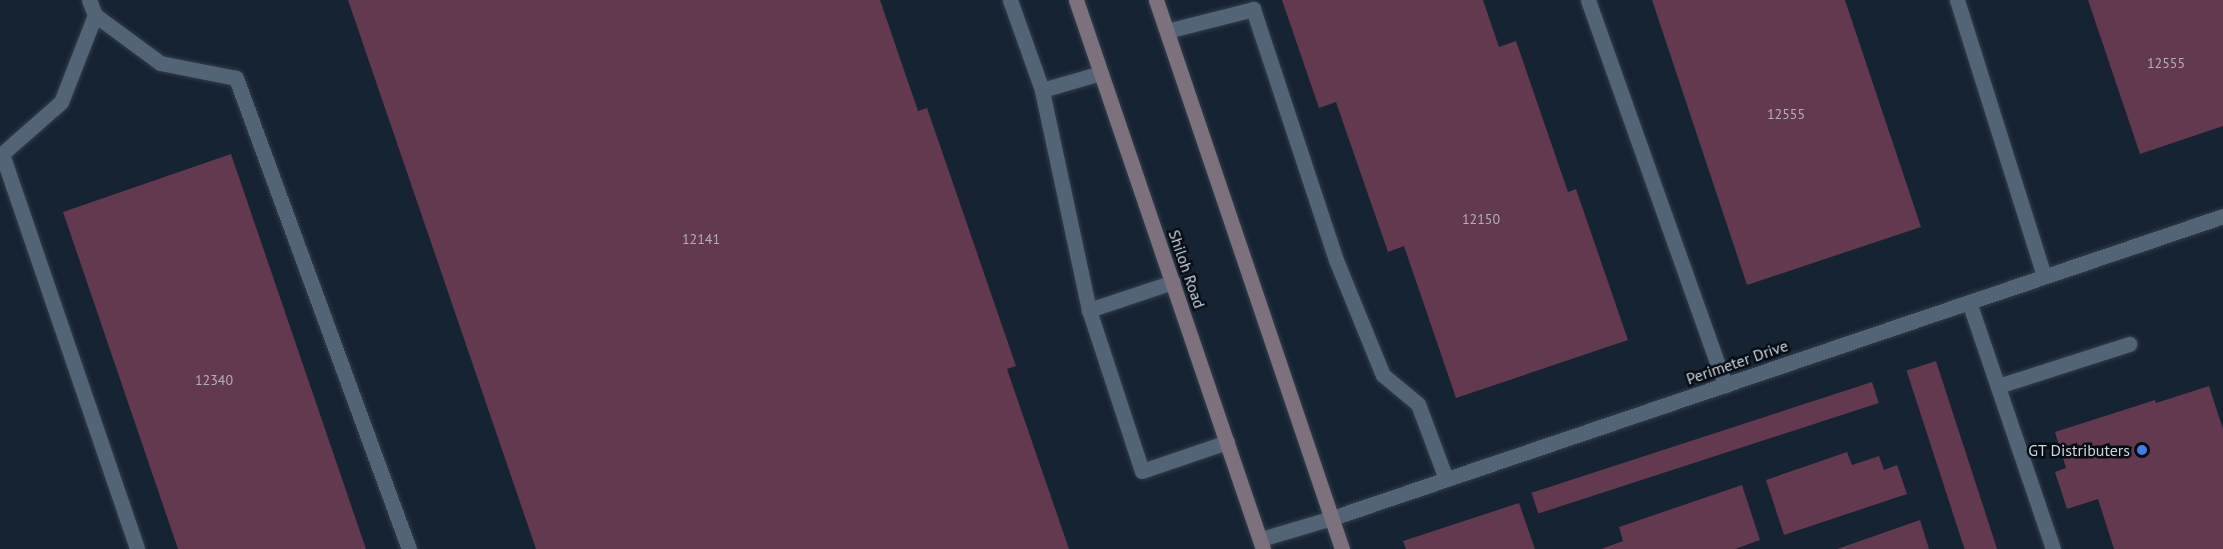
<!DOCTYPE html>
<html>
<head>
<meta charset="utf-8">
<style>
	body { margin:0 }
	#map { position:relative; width:2223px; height:549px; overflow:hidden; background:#152333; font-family:"PT Sans",sans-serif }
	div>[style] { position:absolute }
	.building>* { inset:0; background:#63394f; transform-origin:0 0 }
	.roads { filter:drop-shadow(0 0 2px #333c4b) drop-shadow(0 0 2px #333c4b) }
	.lane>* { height:15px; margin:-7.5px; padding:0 7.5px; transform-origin:7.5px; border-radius:7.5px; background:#536476 }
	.street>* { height:15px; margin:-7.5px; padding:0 7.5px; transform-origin:7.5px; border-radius:7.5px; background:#536476 }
	.secondary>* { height:15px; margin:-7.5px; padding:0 7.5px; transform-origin:7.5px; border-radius:7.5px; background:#7c717d }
	.dots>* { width:16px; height:16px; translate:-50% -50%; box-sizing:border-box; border:3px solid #070c13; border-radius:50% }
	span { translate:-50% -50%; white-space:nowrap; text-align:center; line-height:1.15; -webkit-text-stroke:5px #070c13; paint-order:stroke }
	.number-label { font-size:14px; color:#b2afbc }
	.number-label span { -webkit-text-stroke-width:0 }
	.street-label { font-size:16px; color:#cdd6e1 }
	.poi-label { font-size:16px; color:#cdd6e1 }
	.right { translate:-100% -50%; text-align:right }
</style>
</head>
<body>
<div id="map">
	<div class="building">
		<div style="clip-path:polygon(348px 0,880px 0,918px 111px,927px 108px,1016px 366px,1007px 369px,1069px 549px,536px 549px)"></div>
		<div style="clip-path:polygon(1282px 0,1483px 0,1499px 47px,1516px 41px,1568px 192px,1576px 189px,1628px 340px,1456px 398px,1404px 246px,1388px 252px,1336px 102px,1319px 108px)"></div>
		<div style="clip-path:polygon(1652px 0,1845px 0,1921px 227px,1747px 285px)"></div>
		<div style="clip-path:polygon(2088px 0,2223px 0,2223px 126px,2140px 154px)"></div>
		<div style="clip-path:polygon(231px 154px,366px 549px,178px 549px,63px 212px)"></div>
		<div style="left:1936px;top:361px;width:198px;height:31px;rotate:72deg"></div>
		<div style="left:1872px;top:382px;width:22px;height:358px;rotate:72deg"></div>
		<div style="clip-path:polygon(2209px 386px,2223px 429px,2223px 549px,2114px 549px,2098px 499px,2067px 509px,2055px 472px,2066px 468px,2055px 432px,2155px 400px,2156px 403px)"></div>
		<div style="clip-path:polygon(1847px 452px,1852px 465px,1879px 456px,1884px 470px,1897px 465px,1907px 494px,1784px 535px,1766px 480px)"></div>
		<div style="clip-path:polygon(1742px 485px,1760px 540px,1735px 549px,1601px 549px,1623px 541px,1619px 527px)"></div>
		<div style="clip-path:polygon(1519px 503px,1535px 549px,1406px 549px,1403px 541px)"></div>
		<div style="clip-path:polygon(1920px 520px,1929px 549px,1837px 549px)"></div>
	</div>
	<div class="roads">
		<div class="lane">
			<div style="left:89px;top:0;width:16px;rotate:68deg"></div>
			<div style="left:95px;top:15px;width:81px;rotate:36.4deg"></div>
			<div style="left:160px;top:63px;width:77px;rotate:11.2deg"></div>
			<div style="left:236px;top:78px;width:502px;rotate:69.83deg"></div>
			<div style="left:1010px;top:0;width:96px;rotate:70.4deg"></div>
			<div style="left:1588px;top:0;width:409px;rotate:70.4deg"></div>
			<div style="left:1957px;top:0;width:289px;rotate:72.5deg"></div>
			<div style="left:95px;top:15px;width:93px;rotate:111.3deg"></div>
			<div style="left:61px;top:102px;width:79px;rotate:138.6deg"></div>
			<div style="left:2px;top:154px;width:417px;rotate:71.1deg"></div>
			<div style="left:1167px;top:31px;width:89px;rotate:-14.3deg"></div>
			<div style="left:1253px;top:9px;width:264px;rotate:71.7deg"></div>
			<div style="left:1336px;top:260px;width:124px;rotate:67.8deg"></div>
			<div style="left:1383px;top:375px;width:45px;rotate:39.6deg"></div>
			<div style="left:1418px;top:404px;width:80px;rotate:69.5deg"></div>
			<div style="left:1173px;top:282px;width:89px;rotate:161.6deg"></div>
			<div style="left:1089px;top:310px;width:169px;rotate:71.8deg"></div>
			<div style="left:1142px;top:471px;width:90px;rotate:-18.8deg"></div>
			<div style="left:1969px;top:302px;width:261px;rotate:71.2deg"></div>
			<div style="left:1089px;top:310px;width:225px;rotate:-102.1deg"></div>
			<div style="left:1042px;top:90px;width:61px;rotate:-16.1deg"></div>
			<div style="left:1998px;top:386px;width:138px;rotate:-17.8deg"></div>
		</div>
		<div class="street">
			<div style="left:1261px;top:539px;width:74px;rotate:-16.5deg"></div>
			<div style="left:1332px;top:518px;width:941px;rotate:-18.72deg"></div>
		</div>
		<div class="secondary">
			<div style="left:1076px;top:0;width:580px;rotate:71.19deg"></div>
			<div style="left:1156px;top:0;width:580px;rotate:71.28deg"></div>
		</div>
	</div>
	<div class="dots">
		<div style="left:2142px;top:450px;background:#3f7fe0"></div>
	</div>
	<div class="number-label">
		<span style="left:2166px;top:63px">12555</span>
		<span style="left:1786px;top:114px">12555</span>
		<span style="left:1481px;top:219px">12150</span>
		<span style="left:701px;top:239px">12141</span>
		<span style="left:214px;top:380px">12340</span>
	</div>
	<div class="street-label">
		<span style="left:1187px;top:269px;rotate:71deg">Shiloh Road</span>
		<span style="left:1737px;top:362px;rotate:-19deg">Perimeter Drive</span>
	</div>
	<div class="poi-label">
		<span class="right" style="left:2130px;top:450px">GT Distributers</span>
	</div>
</div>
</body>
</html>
